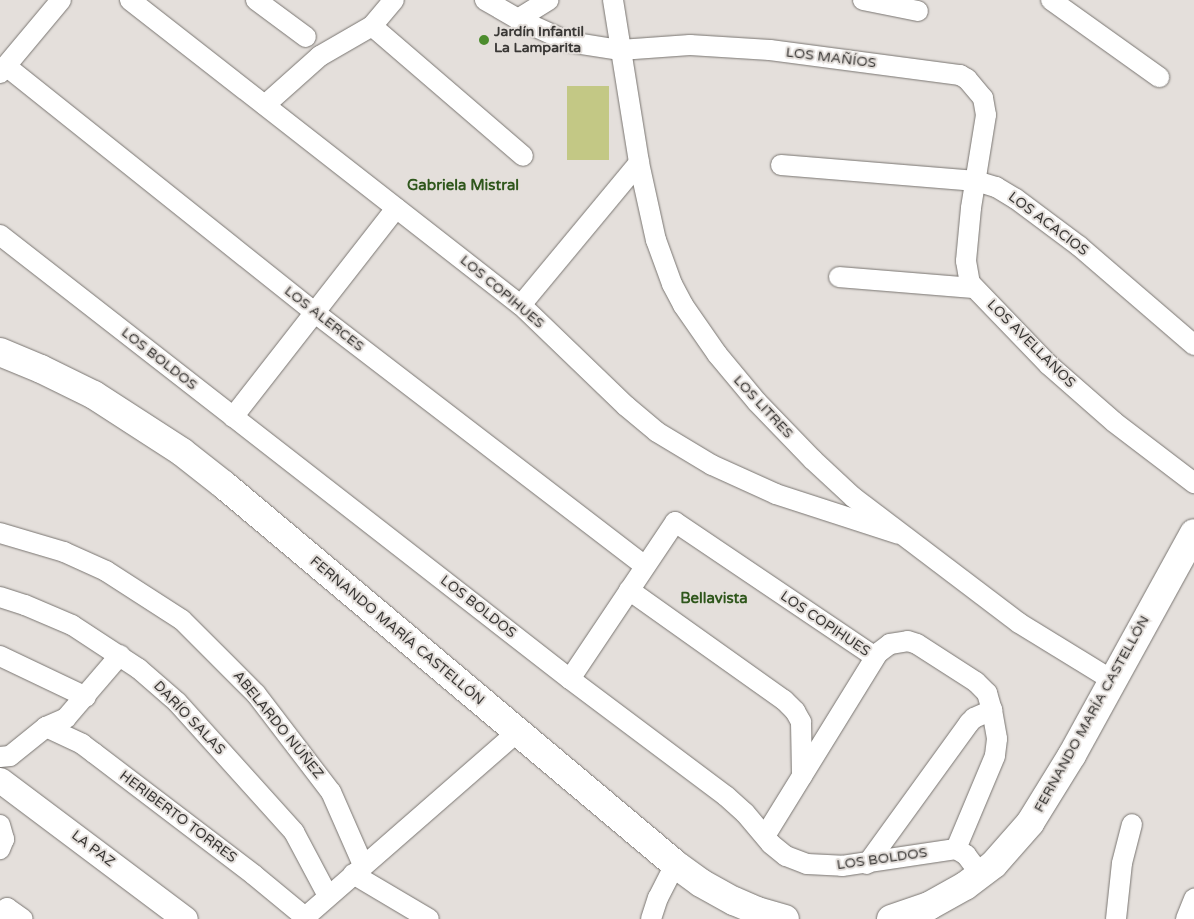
<!DOCTYPE html>
<html>
<head>
<meta charset="utf-8">
<style>
	body { margin:0 }
	#map { position:relative; width:1194px; height:919px; overflow:hidden; background:#e4dfdb; font-family:"Varela Round",sans-serif }
	div>[style] { position:absolute }
	.green>* { inset:0; background:#c3c885; transform-origin:0 0 }
	.roads { filter:drop-shadow(0 0 1px #797571) drop-shadow(0 0 1px #797571) }
	.minor>* { height:20px; margin:-10px; padding:0 10px; transform-origin:10px; border-radius:10px; background:#fff }
	.tertiary>* { height:25px; margin:-12.5px; padding:0 12.5px; transform-origin:12.5px; border-radius:12.5px; background:#fff }
	.primary>* { height:28px; margin:-14px; padding:0 14px; transform-origin:14px; border-radius:14px; background:#fff }
	.dots>* { width:14px; height:14px; translate:-50% -50%; box-sizing:border-box; border:2px solid #e4dfdb; border-radius:50% }
	span { translate:-50% -50%; white-space:nowrap; text-align:center; line-height:1.15; -webkit-text-stroke:4px #e4dfdb; paint-order:stroke }
	.poi-label { font-size:14px; color:#393735; font-weight:700 }
	.left { translate:0 -50%; text-align:left }
	.street-label { font-size:14px; color:#393735 }
	.neighbourhood-label { font-size:15px; color:#2f571c; font-weight:700 }
</style>
</head>
<body>
<div id="map">
	<div class="green">
		<div style="left:609px;top:86px;width:74px;height:42px;rotate:90deg"></div>
	</div>
	<div class="roads">
		<div class="minor">
			<div style="left:130px;top:0;width:496px;rotate:38deg"></div>
			<div style="left:521px;top:305px;width:146px;rotate:43.9deg"></div>
			<div style="left:626px;top:406px;width:40px;rotate:40deg"></div>
			<div style="left:657px;top:432px;width:64px;rotate:31deg"></div>
			<div style="left:712px;top:465px;width:70px;rotate:24.4deg"></div>
			<div style="left:776px;top:494px;width:129px;rotate:18deg"></div>
			<div style="left:256px;top:0;width:62px;rotate:36.5deg"></div>
			<div style="left:485px;top:0;width:38px;rotate:30deg"></div>
			<div style="left:518px;top:19px;width:56px;rotate:24.3deg"></div>
			<div style="left:569px;top:42px;width:52px;rotate:8.9deg"></div>
			<div style="left:620px;top:50px;width:70px;rotate:-4.1deg"></div>
			<div style="left:690px;top:45px;width:80px;rotate:3.6deg"></div>
			<div style="left:770px;top:50px;width:192px;rotate:7.5deg"></div>
			<div style="left:960px;top:75px;width:8px;rotate:30deg"></div>
			<div style="left:967px;top:79px;width:25px;rotate:50deg"></div>
			<div style="left:983px;top:98px;width:17px;rotate:80deg"></div>
			<div style="left:986px;top:115px;width:94px;rotate:99.2deg"></div>
			<div style="left:971px;top:208px;width:53px;rotate:95.4deg"></div>
			<div style="left:966px;top:261px;width:22px;rotate:80deg"></div>
			<div style="left:970px;top:283px;width:114px;rotate:46.1deg"></div>
			<div style="left:1049px;top:365px;width:86px;rotate:41.2deg"></div>
			<div style="left:1114px;top:422px;width:101px;rotate:37.3deg"></div>
			<div style="left:613px;top:0;width:165px;rotate:80.9deg"></div>
			<div style="left:639px;top:163px;width:79px;rotate:77.6deg"></div>
			<div style="left:656px;top:240px;width:47px;rotate:70deg"></div>
			<div style="left:672px;top:284px;width:24px;rotate:62deg"></div>
			<div style="left:683px;top:305px;width:60px;rotate:55.2deg"></div>
			<div style="left:717px;top:354px;width:62px;rotate:50.2deg"></div>
			<div style="left:757px;top:402px;width:81px;rotate:46deg"></div>
			<div style="left:813px;top:460px;width:54px;rotate:42.8deg"></div>
			<div style="left:853px;top:497px;width:208px;rotate:37.2deg"></div>
			<div style="left:1019px;top:623px;width:109px;rotate:31.5deg"></div>
			<div style="left:863px;top:0;width:56px;rotate:11.3deg"></div>
			<div style="left:1051px;top:0;width:133px;rotate:35.5deg"></div>
			<div style="left:518px;top:19px;width:36px;rotate:-32deg"></div>
			<div style="left:372px;top:26px;width:199px;rotate:40.7deg"></div>
			<div style="left:6px;top:66px;width:394px;rotate:38.6deg"></div>
			<div style="left:314px;top:312px;width:417px;rotate:37.5deg"></div>
			<div style="left:0;top:73px;width:95px;rotate:-50.1deg"></div>
			<div style="left:265px;top:105px;width:74px;rotate:-41.7deg"></div>
			<div style="left:320px;top:56px;width:60px;rotate:-30deg"></div>
			<div style="left:372px;top:26px;width:34px;rotate:-50deg"></div>
			<div style="left:781px;top:165px;width:196px;rotate:4.7deg"></div>
			<div style="left:976px;top:181px;width:21px;rotate:17deg"></div>
			<div style="left:996px;top:187px;width:23px;rotate:31deg"></div>
			<div style="left:1016px;top:199px;width:79px;rotate:36.7deg"></div>
			<div style="left:1079px;top:246px;width:152px;rotate:40.7deg"></div>
			<div style="left:0;top:235px;width:723px;rotate:37.92deg"></div>
			<div style="left:570px;top:679px;width:195px;rotate:36.9deg"></div>
			<div style="left:726px;top:796px;width:25px;rotate:42deg"></div>
			<div style="left:745px;top:813px;width:40px;rotate:50deg"></div>
			<div style="left:771px;top:844px;width:19px;rotate:39deg"></div>
			<div style="left:786px;top:856px;width:22px;rotate:21deg"></div>
			<div style="left:807px;top:864px;width:35px;rotate:3deg"></div>
			<div style="left:842px;top:866px;width:115px;rotate:-8.5deg"></div>
			<div style="left:956px;top:849px;width:12px;rotate:31deg"></div>
			<div style="left:966px;top:855px;width:25px;rotate:53deg"></div>
			<div style="left:839px;top:277px;width:134px;rotate:4.7deg"></div>
			<div style="left:521px;top:305px;width:185px;rotate:-50.3deg"></div>
			<div style="left:233px;top:417px;width:265px;rotate:-52deg"></div>
			<div style="left:0;top:533px;width:67px;rotate:16.5deg"></div>
			<div style="left:64px;top:552px;width:46px;rotate:24.3deg"></div>
			<div style="left:106px;top:571px;width:90px;rotate:32.8deg"></div>
			<div style="left:182px;top:620px;width:105px;rotate:45deg"></div>
			<div style="left:256px;top:694px;width:123px;rotate:52.6deg"></div>
			<div style="left:331px;top:792px;width:80px;rotate:66.3deg"></div>
			<div style="left:629px;top:590px;width:190px;rotate:35.4deg"></div>
			<div style="left:784px;top:700px;width:16px;rotate:45deg"></div>
			<div style="left:795px;top:711px;width:13px;rotate:61deg"></div>
			<div style="left:801px;top:722px;width:54px;rotate:88.9deg"></div>
			<div style="left:0;top:597px;width:26px;rotate:18deg"></div>
			<div style="left:25px;top:605px;width:51px;rotate:23.1deg"></div>
			<div style="left:72px;top:625px;width:80px;rotate:33.3deg"></div>
			<div style="left:139px;top:669px;width:50px;rotate:41deg"></div>
			<div style="left:177px;top:702px;width:175px;rotate:48deg"></div>
			<div style="left:294px;top:832px;width:72px;rotate:62deg"></div>
			<div style="left:0;top:656px;width:95px;rotate:25.5deg"></div>
			<div style="left:570px;top:679px;width:189px;rotate:-56.2deg"></div>
			<div style="left:675px;top:522px;width:241px;rotate:34deg"></div>
			<div style="left:46px;top:727px;width:40px;rotate:25deg"></div>
			<div style="left:82px;top:744px;width:15px;rotate:37deg"></div>
			<div style="left:94px;top:753px;width:201px;rotate:37.3deg"></div>
			<div style="left:254px;top:875px;width:66px;rotate:39.5deg"></div>
			<div style="left:0;top:757px;width:10px;rotate:-6deg"></div>
			<div style="left:10px;top:756px;width:46px;rotate:-38.9deg"></div>
			<div style="left:46px;top:727px;width:22px;rotate:-24deg"></div>
			<div style="left:66px;top:718px;width:83px;rotate:-49.4deg"></div>
			<div style="left:0;top:825px;width:15px;rotate:74deg"></div>
			<div style="left:4px;top:839px;width:11px;rotate:112deg"></div>
			<div style="left:765px;top:836px;width:215px;rotate:-58.3deg"></div>
			<div style="left:878px;top:653px;width:15px;rotate:-37deg"></div>
			<div style="left:890px;top:644px;width:18px;rotate:-9deg"></div>
			<div style="left:908px;top:641px;width:9px;rotate:18deg"></div>
			<div style="left:917px;top:644px;width:70px;rotate:32.8deg"></div>
			<div style="left:976px;top:682px;width:16px;rotate:45deg"></div>
			<div style="left:987px;top:693px;width:18px;rotate:74deg"></div>
			<div style="left:992px;top:710px;width:29px;rotate:80deg"></div>
			<div style="left:997px;top:739px;width:17px;rotate:97deg"></div>
			<div style="left:995px;top:756px;width:101px;rotate:112.8deg"></div>
			<div style="left:867px;top:864px;width:174px;rotate:-54.1deg"></div>
			<div style="left:969px;top:723px;width:7px;rotate:-45deg"></div>
			<div style="left:974px;top:718px;width:20px;rotate:-24deg"></div>
			<div style="left:353px;top:874px;width:88px;rotate:30.6deg"></div>
			<div style="left:0;top:915px;width:10px;rotate:-45deg"></div>
			<div style="left:7px;top:908px;width:19px;rotate:35deg"></div>
			<div style="left:303px;top:919px;width:284px;rotate:-41.1deg"></div>
			<div style="left:651px;top:919px;width:22px;rotate:-72deg"></div>
			<div style="left:658px;top:898px;width:38px;rotate:-63deg"></div>
			<div style="left:1116px;top:919px;width:56px;rotate:-83.9deg"></div>
			<div style="left:1122px;top:863px;width:40px;rotate:-75.6deg"></div>
			<div style="left:1186px;top:919px;width:22px;rotate:-68deg"></div>
		</div>
		<div class="tertiary">
			<div style="left:0;top:780px;width:231px;rotate:36.9deg"></div>
		</div>
		<div class="primary">
			<div style="left:0;top:352px;width:44px;rotate:22.5deg"></div>
			<div style="left:41px;top:369px;width:59px;rotate:26.1deg"></div>
			<div style="left:94px;top:395px;width:105px;rotate:32.9deg"></div>
			<div style="left:182px;top:452px;width:53px;rotate:38.2deg"></div>
			<div style="left:224px;top:485px;width:589px;rotate:40.04deg"></div>
			<div style="left:675px;top:864px;width:32px;rotate:36deg"></div>
			<div style="left:701px;top:883px;width:38px;rotate:29deg"></div>
			<div style="left:734px;top:901px;width:25px;rotate:23deg"></div>
			<div style="left:757px;top:911px;width:29px;rotate:16deg"></div>
			<div style="left:891px;top:919px;width:40px;rotate:-18.9deg"></div>
			<div style="left:929px;top:906px;width:41px;rotate:-29.1deg"></div>
			<div style="left:965px;top:886px;width:36px;rotate:-37deg"></div>
			<div style="left:994px;top:864px;width:55px;rotate:-48.7deg"></div>
			<div style="left:1030px;top:823px;width:80px;rotate:-58.3deg"></div>
			<div style="left:1072px;top:755px;width:253px;rotate:-61.2deg"></div>
		</div>
	</div>
	<div class="dots">
		<div style="left:484px;top:40px;background:#4c8c2d"></div>
	</div>
	<div class="poi-label">
		<span class="left" style="left:494px;top:40px">Jardín Infantil<br>La Lamparita</span>
	</div>
	<div class="street-label">
		<span style="left:831px;top:58px;rotate:7deg">LOS MAÑÍOS</span>
		<span style="left:1048px;top:224px;rotate:37deg">LOS ACACIOS</span>
		<span style="left:502px;top:292px;rotate:40deg">LOS COPIHUES</span>
		<span style="left:324px;top:319px;rotate:38deg">LOS ALERCES</span>
		<span style="left:1031px;top:344px;rotate:45deg">LOS AVELLANOS</span>
		<span style="left:159px;top:359px;rotate:38deg">LOS BOLDOS</span>
		<span style="left:763px;top:407px;rotate:47deg">LOS LITRES</span>
		<span style="left:478px;top:607px;rotate:38deg">LOS BOLDOS</span>
		<span style="left:825px;top:624px;rotate:34deg">LOS COPIHUES</span>
		<span style="left:397px;top:631px;rotate:40deg">FERNANDO MARÍA CASTELLÓN</span>
		<span style="left:1092px;top:714px;rotate:-61deg">FERNANDO MARÍA CASTELLÓN</span>
		<span style="left:189px;top:718px;rotate:46deg">DARÍO SALAS</span>
		<span style="left:278px;top:725px;rotate:51deg">ABELARDO NÚÑEZ</span>
		<span style="left:178px;top:817px;rotate:37deg">HERIBERTO TORRES</span>
		<span style="left:93px;top:849px;rotate:37deg">LA PAZ</span>
		<span style="left:882px;top:859px;rotate:-8deg">LOS BOLDOS</span>
	</div>
	<div class="neighbourhood-label">
		<span style="left:463px;top:186px">Gabriela Mistral</span>
		<span style="left:714px;top:599px">Bellavista</span>
	</div>
</div>
</body>
</html>
